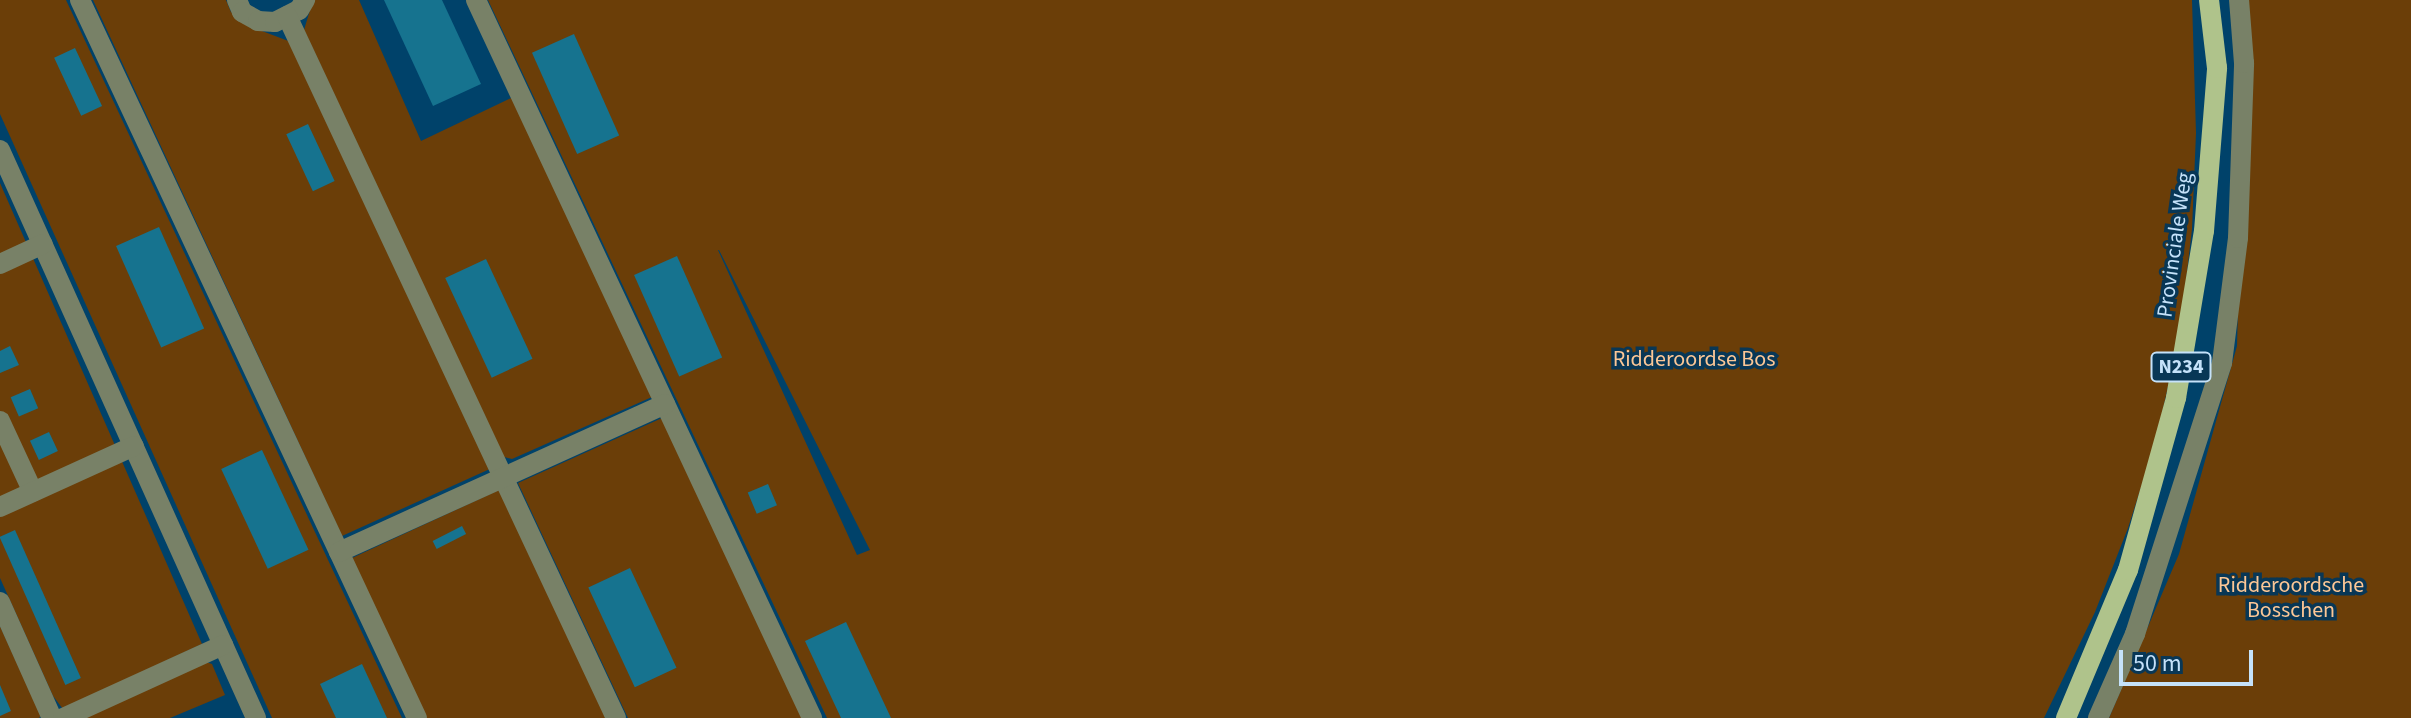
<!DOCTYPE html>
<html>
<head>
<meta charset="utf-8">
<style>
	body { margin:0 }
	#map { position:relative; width:2411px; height:718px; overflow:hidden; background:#00426a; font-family:"Source Sans 3",sans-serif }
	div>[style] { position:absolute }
	.green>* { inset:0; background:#6b3e08 }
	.building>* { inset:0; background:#16738f; transform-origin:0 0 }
	.minor>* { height:20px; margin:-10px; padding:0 10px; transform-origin:10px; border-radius:10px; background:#788167 }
	.major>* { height:20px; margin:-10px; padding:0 10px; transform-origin:10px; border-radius:10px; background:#afc38b }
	span { translate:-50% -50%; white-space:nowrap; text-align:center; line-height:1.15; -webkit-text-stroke:7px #083756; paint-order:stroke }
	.shield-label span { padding:2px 6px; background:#083756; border:2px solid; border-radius:6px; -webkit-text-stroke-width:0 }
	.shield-label { font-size:20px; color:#c5e2fa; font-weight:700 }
	.street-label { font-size:22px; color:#c5e2fa }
	.park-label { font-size:22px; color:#fcc796 }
	.scale { position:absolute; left:2119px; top:650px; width:134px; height:36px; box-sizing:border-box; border:4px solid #c5e2fa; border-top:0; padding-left:10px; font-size:24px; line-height:28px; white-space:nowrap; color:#c5e2fa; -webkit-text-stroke:6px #083756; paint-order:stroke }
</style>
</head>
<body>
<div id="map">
	<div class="green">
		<div style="clip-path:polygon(0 0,66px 0,402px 718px,272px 718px,0 114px)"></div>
		<div style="clip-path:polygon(93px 0,226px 0,231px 12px,262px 31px,291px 42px,492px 468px,342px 536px)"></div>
		<div style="clip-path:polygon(313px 0,359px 0,421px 141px,513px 97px,652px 397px,512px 459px,504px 457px,304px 30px)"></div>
		<div style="clip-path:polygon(evenodd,488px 0,2192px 0,2196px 133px,2192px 229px,2180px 332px,2156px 441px,2128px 528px,2095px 612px,2044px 718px,827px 718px,488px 0,718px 250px,719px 250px,870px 550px,857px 555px,718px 250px)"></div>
		<div style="clip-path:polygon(2246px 0,2411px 0,2411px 718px,2109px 718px,2179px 554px,2237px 346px)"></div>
		<div style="clip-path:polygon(0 183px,202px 644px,63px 709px,53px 696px,0 578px)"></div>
		<div style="clip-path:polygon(662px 418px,802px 718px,628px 718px,518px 483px)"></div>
		<div style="clip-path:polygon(501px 489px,610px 718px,426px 718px,352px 558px)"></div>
		<div style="clip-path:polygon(0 626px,41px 716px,39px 718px,0 718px)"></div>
		<div style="clip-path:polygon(206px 662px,212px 664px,225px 695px,170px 718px,84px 718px)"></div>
	</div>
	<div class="building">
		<div style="clip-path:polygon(384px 0,442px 0,481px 84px,433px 106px)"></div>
		<div style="left:574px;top:34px;width:111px;height:46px;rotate:66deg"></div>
		<div style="left:75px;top:48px;width:64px;height:23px;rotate:65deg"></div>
		<div style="left:308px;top:124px;width:63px;height:24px;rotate:65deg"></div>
		<div style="left:159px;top:227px;width:111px;height:47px;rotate:66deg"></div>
		<div style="left:677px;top:256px;width:111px;height:47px;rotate:66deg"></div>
		<div style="left:486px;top:259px;width:110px;height:45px;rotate:65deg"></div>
		<div style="clip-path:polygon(10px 346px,19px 365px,0 373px,0 351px)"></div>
		<div style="left:30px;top:389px;width:21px;height:21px;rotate:67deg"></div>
		<div style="left:49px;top:432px;width:21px;height:21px;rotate:65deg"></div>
		<div style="left:262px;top:450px;width:110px;height:45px;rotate:65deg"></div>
		<div style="left:768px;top:484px;width:23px;height:22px;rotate:67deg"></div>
		<div style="left:462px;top:526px;width:9px;height:33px;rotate:63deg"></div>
		<div style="left:15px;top:530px;width:162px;height:17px;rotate:66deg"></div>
		<div style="left:630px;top:568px;width:110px;height:46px;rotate:65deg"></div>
		<div style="clip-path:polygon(846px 622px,891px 718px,841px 718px,805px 641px)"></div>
		<div style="clip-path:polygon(362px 664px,387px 718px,336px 718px,320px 684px)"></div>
		<div style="clip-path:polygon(0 685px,11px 711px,0 716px)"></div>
	</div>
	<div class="minor">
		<div style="left:80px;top:0;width:793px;rotate:64.86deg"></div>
		<div style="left:237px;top:0;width:13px;rotate:67deg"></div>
		<div style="left:242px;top:12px;width:18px;rotate:29deg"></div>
		<div style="left:258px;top:21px;width:17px;rotate:3deg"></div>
		<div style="left:275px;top:22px;width:27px;rotate:-27deg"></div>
		<div style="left:299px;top:10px;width:12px;rotate:-59deg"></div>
		<div style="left:476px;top:0;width:793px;rotate:64.92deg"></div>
		<div style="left:287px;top:16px;width:775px;rotate:64.89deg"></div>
		<div style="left:0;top:150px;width:623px;rotate:65.74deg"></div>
		<div style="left:0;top:264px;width:47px;rotate:-24.9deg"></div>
		<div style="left:0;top:421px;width:78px;rotate:65.1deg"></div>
		<div style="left:0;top:507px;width:147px;rotate:-24.5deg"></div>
		<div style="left:339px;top:552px;width:358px;rotate:-24.4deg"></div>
		<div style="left:0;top:602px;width:127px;rotate:65.9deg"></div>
		<div style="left:63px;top:718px;width:176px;rotate:-24.5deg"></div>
		<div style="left:2098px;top:718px;width:92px;rotate:-66.2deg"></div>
		<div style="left:2135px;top:634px;width:285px;rotate:-72.2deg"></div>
		<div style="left:2222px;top:363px;width:126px;rotate:-82.7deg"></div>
		<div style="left:2238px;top:238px;width:175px;rotate:-88deg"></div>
		<div style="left:2244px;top:63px;width:63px;rotate:-94.5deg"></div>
	</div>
	<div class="major">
		<div style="left:2066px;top:718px;width:160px;rotate:-67.3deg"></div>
		<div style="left:2128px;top:570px;width:179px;rotate:-74.4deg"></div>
		<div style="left:2176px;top:398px;width:169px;rotate:-80.5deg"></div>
		<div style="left:2204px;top:231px;width:164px;rotate:-85.4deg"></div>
		<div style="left:2217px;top:68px;width:68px;rotate:-96.7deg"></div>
	</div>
	<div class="shield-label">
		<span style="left:2181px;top:367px">N234</span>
	</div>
	<div class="street-label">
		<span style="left:2175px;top:245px;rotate:-82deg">Provinciale Weg</span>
	</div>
	<div class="park-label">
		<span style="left:1694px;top:360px">Ridderoordse Bos</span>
		<span style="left:2291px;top:598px">Ridderoordsche<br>Bosschen</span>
	</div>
	<div class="scale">50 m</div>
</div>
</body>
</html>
